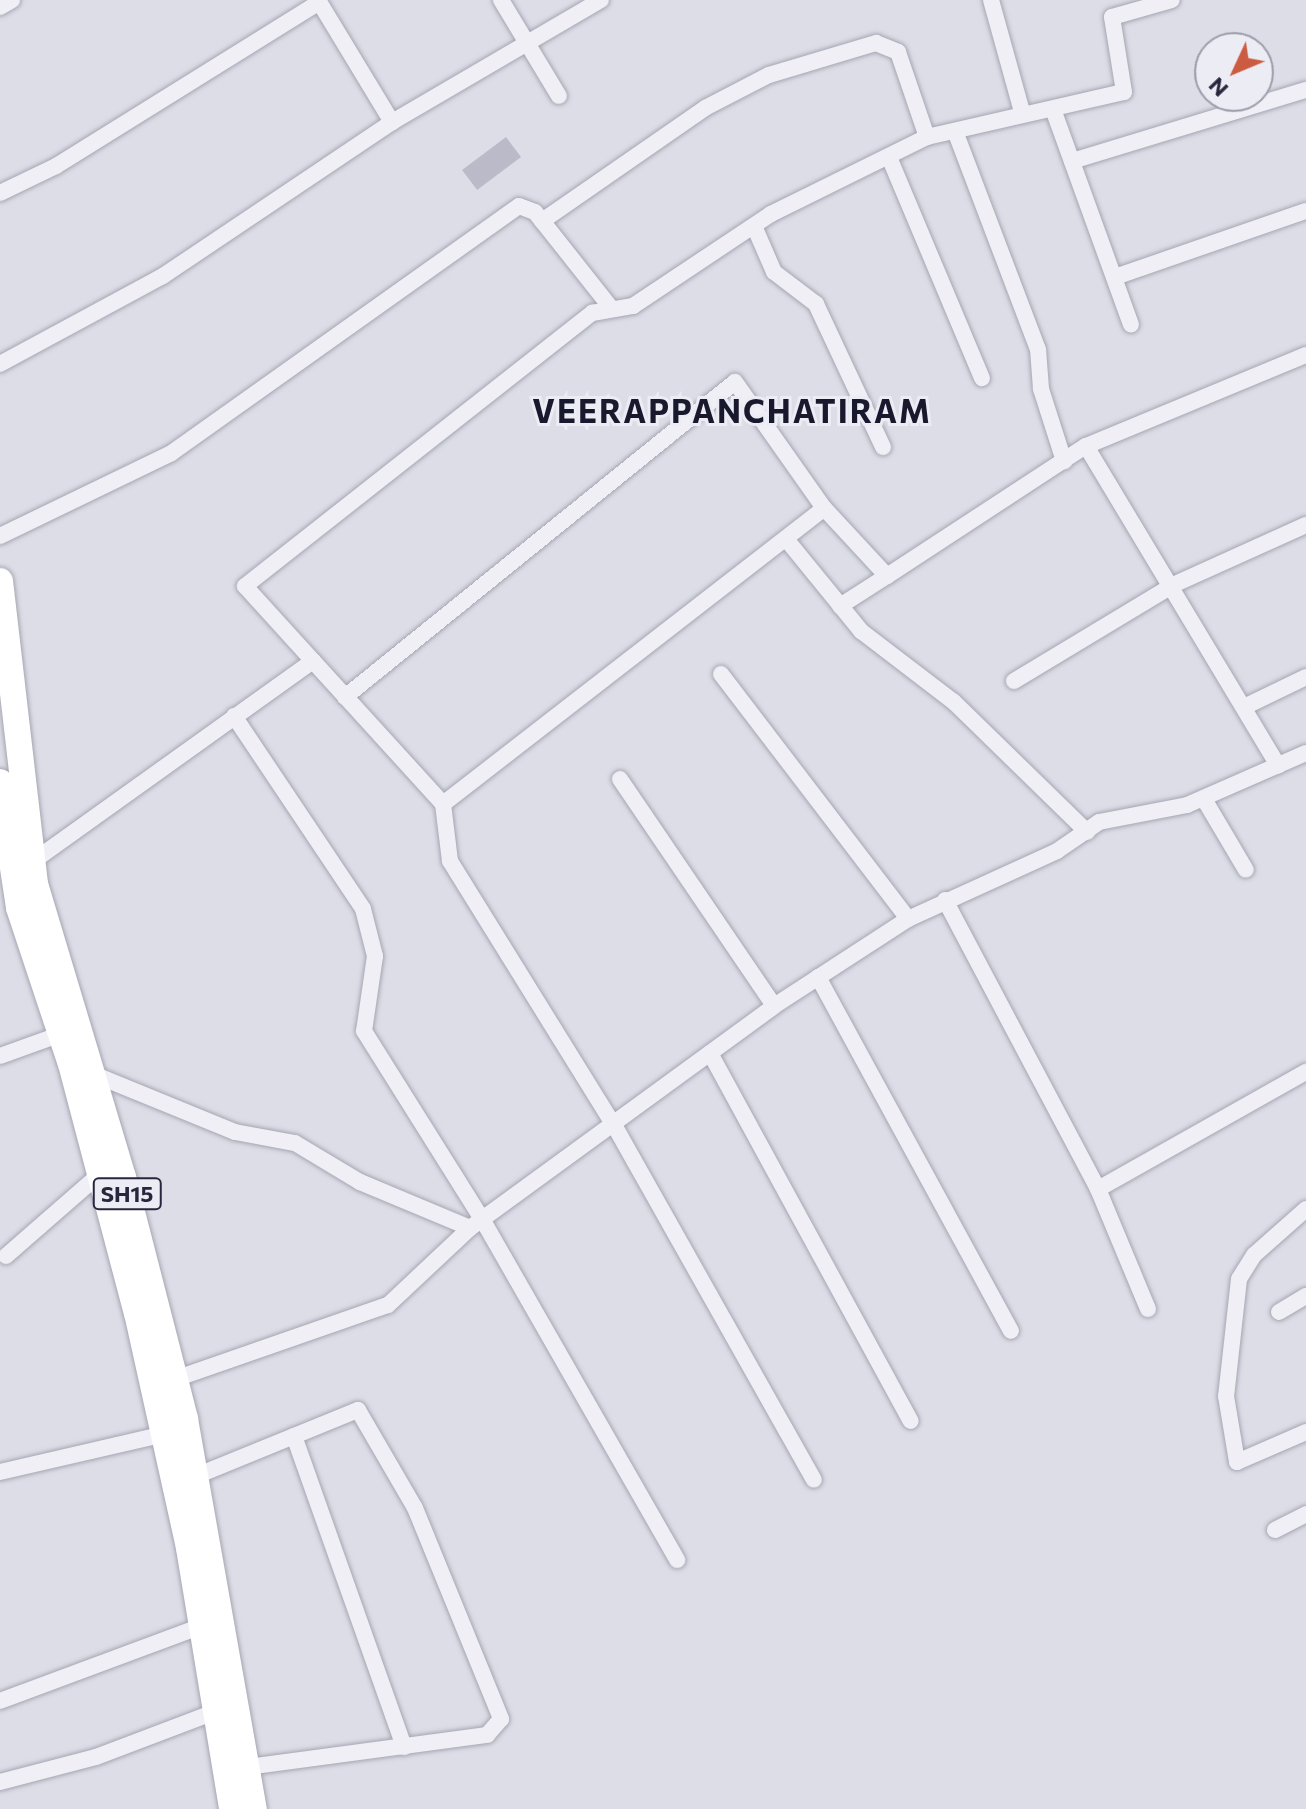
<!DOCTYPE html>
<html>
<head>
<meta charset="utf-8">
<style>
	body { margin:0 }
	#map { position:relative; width:1306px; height:1809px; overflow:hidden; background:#dcdde6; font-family:Commissioner,sans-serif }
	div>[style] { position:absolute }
	.building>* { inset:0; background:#babac9; transform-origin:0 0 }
	.roads { filter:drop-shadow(0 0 2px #a5a6b3) drop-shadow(0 0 2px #a5a6b3) }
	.minor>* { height:16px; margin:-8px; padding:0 8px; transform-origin:8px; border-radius:8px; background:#efeff5 }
	.primary>* { height:26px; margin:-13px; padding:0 13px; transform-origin:13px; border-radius:13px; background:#fff }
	span { translate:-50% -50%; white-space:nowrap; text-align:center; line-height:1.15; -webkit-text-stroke:6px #ececf4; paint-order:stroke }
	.shield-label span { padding:2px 6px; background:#ececf4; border:2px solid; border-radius:6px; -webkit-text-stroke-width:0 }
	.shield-label { font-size:22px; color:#26273d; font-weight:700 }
	.district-label { font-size:32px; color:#19192d; font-weight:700; letter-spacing:2px }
	.north { position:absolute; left:1194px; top:32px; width:80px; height:80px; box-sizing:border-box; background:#ececf4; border:2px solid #9d9dab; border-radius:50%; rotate:226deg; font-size:22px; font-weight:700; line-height:32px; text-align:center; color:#26273d }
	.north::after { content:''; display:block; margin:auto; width:28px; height:36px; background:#cc5c41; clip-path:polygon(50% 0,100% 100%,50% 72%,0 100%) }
</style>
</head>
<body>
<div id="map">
	<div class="building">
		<div style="left:506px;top:137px;width:25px;height:55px;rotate:53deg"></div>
	</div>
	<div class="roads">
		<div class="minor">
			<div style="left:318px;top:0;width:143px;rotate:58.8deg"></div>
			<div style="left:501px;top:0;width:112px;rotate:58.9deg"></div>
			<div style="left:991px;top:0;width:116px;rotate:74.5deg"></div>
			<div style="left:0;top:7px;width:14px;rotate:-30deg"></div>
			<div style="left:1054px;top:112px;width:226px;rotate:70.1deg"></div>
			<div style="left:955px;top:131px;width:233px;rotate:69.2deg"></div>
			<div style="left:1038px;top:349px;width:40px;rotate:85.7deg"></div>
			<div style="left:1041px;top:389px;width:76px;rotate:72.3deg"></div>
			<div style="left:889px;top:157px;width:240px;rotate:67.2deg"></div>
			<div style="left:1072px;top:161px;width:245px;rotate:-16.9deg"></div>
			<div style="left:0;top:193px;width:62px;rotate:-25.7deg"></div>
			<div style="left:56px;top:166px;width:310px;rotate:-31.9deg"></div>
			<div style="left:542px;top:221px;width:198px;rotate:-34.7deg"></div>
			<div style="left:705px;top:108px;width:72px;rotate:-27.3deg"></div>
			<div style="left:769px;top:75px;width:112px;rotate:-16.7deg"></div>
			<div style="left:876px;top:43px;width:24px;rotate:22deg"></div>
			<div style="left:898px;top:52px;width:90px;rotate:71.2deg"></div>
			<div style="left:754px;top:226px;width:50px;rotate:66.5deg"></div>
			<div style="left:774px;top:272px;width:53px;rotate:37.3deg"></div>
			<div style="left:816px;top:304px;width:158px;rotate:64.9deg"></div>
			<div style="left:1115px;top:277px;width:202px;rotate:-19.1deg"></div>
			<div style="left:0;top:364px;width:185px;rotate:-28.4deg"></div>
			<div style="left:163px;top:276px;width:276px;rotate:-33.9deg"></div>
			<div style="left:392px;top:122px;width:242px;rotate:-30.3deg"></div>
			<div style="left:1086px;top:446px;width:373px;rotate:59deg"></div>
			<div style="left:0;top:536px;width:189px;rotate:-25.8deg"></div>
			<div style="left:170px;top:454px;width:428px;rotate:-35.4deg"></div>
			<div style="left:519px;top:206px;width:17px;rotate:21deg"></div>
			<div style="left:535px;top:212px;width:122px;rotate:51.6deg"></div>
			<div style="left:786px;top:539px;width:119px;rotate:50.8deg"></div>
			<div style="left:861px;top:631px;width:117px;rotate:37.4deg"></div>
			<div style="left:954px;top:702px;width:186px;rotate:44.3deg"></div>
			<div style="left:840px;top:606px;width:56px;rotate:-32.6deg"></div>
			<div style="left:313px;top:661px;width:101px;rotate:-132.2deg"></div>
			<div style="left:245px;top:586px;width:442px;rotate:-38.2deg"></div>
			<div style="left:592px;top:313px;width:42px;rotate:-9.7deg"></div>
			<div style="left:633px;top:306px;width:166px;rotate:-33.7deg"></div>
			<div style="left:771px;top:214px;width:174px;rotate:-26.3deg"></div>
			<div style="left:927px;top:137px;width:202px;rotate:-12.9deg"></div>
			<div style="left:1124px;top:92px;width:76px;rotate:-99.1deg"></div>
			<div style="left:1112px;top:17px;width:62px;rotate:-15.8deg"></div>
			<div style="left:721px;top:674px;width:308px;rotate:52.6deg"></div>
			<div style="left:1014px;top:681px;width:186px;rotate:-31.1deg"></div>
			<div style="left:1173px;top:585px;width:146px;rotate:-24.3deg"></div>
			<div style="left:345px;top:697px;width:501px;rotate:-38.93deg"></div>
			<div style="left:735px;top:382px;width:154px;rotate:54.8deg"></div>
			<div style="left:1244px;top:707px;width:69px;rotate:-25.8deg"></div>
			<div style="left:234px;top:716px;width:232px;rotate:56.2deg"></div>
			<div style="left:363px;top:909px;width:49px;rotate:75.7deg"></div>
			<div style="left:375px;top:956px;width:76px;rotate:98.3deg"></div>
			<div style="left:364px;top:1031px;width:222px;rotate:57.9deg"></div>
			<div style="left:482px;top:1219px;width:393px;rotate:60.2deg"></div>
			<div style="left:620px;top:779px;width:274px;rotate:55.8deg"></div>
			<div style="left:1204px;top:799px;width:82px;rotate:59.4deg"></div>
			<div style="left:443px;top:804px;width:57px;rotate:83deg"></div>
			<div style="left:450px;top:861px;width:311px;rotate:58.2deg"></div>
			<div style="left:614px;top:1125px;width:407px;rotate:60.6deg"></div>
			<div style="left:32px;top:862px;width:345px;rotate:-35.6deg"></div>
			<div style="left:313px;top:661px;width:193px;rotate:47.7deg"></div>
			<div style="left:443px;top:804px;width:482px;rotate:-37.8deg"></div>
			<div style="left:824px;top:508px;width:93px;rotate:47.2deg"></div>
			<div style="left:887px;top:576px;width:238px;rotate:-33.2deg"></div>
			<div style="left:1086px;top:446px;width:238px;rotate:-22.5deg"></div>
			<div style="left:945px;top:900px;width:327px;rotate:62.1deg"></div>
			<div style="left:1098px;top:1189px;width:239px;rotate:-29.4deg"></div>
			<div style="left:818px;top:977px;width:403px;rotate:61.4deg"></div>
			<div style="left:710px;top:1053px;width:419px;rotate:61.4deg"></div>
			<div style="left:0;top:1056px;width:65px;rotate:-19.8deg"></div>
			<div style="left:93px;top:1074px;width:153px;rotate:22.2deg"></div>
			<div style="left:235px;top:1132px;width:61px;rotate:10.4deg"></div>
			<div style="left:295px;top:1143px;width:76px;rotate:31deg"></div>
			<div style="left:360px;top:1182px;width:119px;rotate:22.7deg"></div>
			<div style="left:1098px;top:1189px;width:130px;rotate:67.4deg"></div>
			<div style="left:1306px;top:1209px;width:69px;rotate:138.5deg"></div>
			<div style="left:1254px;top:1255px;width:28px;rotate:122deg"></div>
			<div style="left:1239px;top:1279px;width:118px;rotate:96.3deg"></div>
			<div style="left:1226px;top:1396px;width:67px;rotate:80.5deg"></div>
			<div style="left:1237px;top:1462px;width:75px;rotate:-23.5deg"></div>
			<div style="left:6px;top:1256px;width:125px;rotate:-41.1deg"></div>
			<div style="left:1279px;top:1312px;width:31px;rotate:-31deg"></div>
			<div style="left:175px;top:1379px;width:225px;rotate:-19.2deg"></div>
			<div style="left:388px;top:1305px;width:112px;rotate:-43.2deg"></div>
			<div style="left:470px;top:1228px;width:376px;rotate:-36.1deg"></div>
			<div style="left:774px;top:1006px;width:160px;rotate:-33deg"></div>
			<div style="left:908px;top:919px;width:164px;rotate:-24.5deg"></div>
			<div style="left:1057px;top:851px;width:51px;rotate:-34.6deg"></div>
			<div style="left:1099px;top:822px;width:90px;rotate:-10.9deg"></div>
			<div style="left:1187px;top:805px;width:130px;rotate:-23.6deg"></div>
			<div style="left:294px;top:1436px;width:330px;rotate:70.5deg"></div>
			<div style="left:0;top:1472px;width:173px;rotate:-13deg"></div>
			<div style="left:196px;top:1476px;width:175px;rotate:-22.2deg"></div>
			<div style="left:358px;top:1410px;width:113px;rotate:59.8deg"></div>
			<div style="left:415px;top:1508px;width:228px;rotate:67.8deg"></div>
			<div style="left:501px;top:1719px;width:21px;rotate:131deg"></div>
			<div style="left:487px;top:1735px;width:242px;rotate:172.4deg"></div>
			<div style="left:1275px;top:1530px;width:35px;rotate:-27deg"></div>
			<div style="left:0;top:1701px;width:215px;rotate:-20.4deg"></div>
			<div style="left:0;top:1782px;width:99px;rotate:-14.6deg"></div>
			<div style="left:96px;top:1757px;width:129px;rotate:-20.8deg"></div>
		</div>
		<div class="primary">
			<div style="left:0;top:581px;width:305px;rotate:83.4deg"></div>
			<div style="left:35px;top:884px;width:306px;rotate:73.3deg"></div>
			<div style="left:123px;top:1177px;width:250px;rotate:75.6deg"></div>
			<div style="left:185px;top:1419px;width:396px;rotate:80deg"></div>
			<div style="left:0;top:782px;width:127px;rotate:81.4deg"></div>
			<div style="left:19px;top:908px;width:164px;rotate:71.6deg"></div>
			<div style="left:71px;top:1064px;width:258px;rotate:75.2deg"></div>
			<div style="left:137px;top:1313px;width:241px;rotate:77.5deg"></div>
			<div style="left:189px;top:1548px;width:265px;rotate:80.6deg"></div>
		</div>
	</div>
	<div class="shield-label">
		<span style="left:127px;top:1194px">SH15</span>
	</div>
	<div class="district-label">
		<span style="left:732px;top:410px">VEERAPPANCHATIRAM</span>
	</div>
	<div class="north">N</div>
</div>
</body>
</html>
